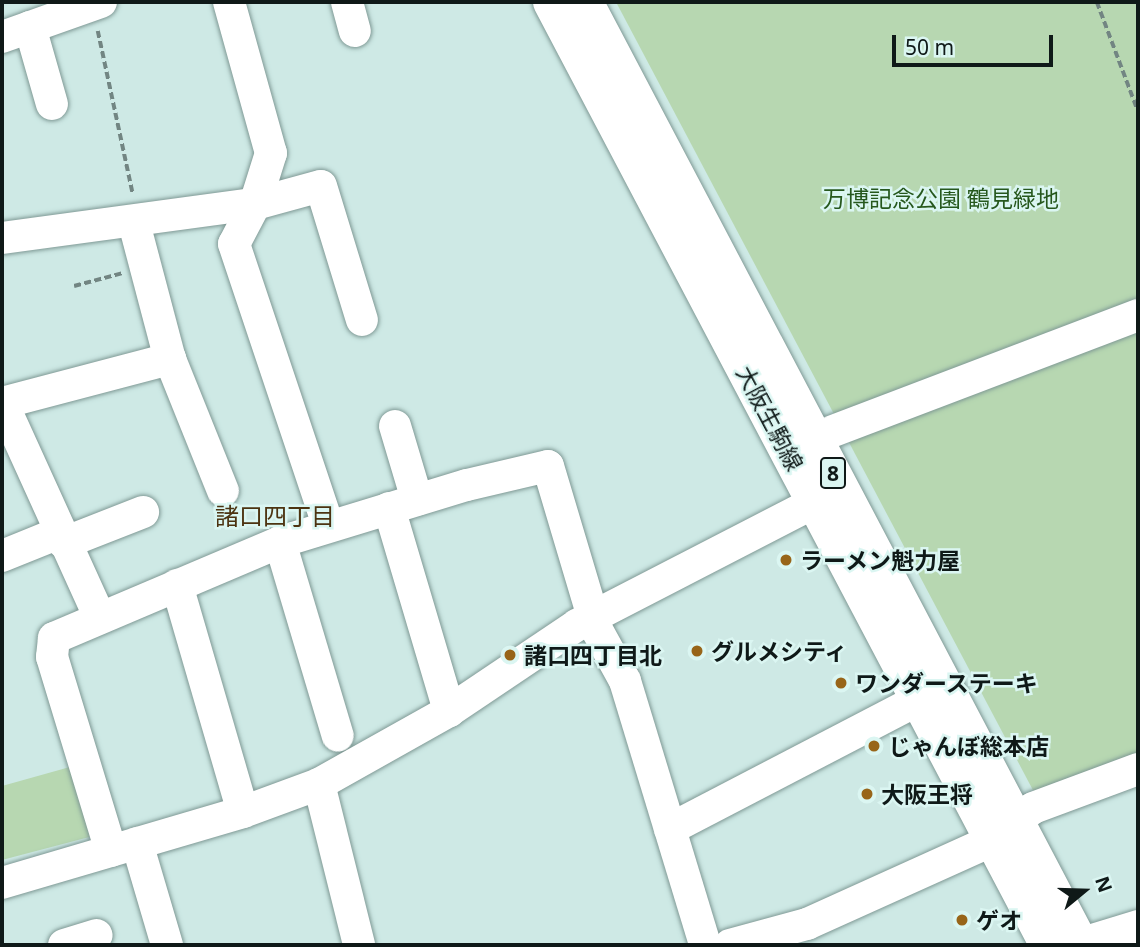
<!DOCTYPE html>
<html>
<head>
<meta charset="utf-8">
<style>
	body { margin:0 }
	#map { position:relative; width:1140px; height:947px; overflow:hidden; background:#cee9e5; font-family:"Noto Sans","Noto Sans JP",sans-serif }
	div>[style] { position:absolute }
	.green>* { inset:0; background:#b7d7b1 }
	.path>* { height:3.5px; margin-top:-1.75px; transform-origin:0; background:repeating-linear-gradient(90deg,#728582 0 7px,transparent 0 10.5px) }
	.roads { filter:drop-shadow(0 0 2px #7f9995) drop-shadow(0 0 2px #7f9995) }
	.minor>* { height:32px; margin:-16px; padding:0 16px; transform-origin:16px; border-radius:16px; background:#fff }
	.major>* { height:38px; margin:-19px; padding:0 19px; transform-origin:19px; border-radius:19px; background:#fff }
	.dots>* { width:19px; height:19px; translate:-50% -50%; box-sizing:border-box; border:4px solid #dbf6f2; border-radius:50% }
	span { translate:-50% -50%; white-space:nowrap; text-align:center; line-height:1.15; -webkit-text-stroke:5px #dbf6f2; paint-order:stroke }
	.shield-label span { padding:2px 5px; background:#dbf6f2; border:2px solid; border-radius:5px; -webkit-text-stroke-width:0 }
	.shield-label { font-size:21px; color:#0f1918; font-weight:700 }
	.park-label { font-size:23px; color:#26581d }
	.street-label { font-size:23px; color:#0f1918 }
	.poi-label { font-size:23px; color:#0f1918; font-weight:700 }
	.left { translate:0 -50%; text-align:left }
	.neighbourhood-label { font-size:24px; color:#4c3311 }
	.frame { position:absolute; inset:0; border:4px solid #0f1918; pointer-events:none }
	.north { position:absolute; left:1049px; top:856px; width:70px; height:70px; -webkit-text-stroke:5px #dbf6f2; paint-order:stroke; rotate:71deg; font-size:19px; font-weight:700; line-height:28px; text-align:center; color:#0f1918 }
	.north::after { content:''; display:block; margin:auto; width:24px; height:32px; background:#0f1918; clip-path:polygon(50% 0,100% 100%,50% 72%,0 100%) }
	.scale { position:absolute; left:892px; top:35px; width:161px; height:32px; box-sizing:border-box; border:4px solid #0f1918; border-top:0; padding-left:9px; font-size:21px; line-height:24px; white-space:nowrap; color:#0f1918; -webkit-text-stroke:5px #dbf6f2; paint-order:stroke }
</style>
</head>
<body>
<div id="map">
	<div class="green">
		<div style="clip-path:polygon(616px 2px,1138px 2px,1138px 755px,1035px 794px)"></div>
		<div style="clip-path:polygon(77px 765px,97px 835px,2px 860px,2px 786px)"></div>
	</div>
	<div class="path">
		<div style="left:1097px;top:2px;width:116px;rotate:69.4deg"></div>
		<div style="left:98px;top:31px;width:167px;rotate:77.9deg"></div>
		<div style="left:74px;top:286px;width:51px;rotate:-14.9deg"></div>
	</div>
	<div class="roads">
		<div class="minor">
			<div style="left:229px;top:2px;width:157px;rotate:74.5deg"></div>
			<div style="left:271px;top:153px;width:53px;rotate:107.4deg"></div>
			<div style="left:255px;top:204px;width:68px;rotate:-15.3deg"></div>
			<div style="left:321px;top:186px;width:140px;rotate:73deg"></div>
			<div style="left:347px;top:2px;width:30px;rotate:75deg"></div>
			<div style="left:30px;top:27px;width:80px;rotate:74.1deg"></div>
			<div style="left:2px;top:37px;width:105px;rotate:-19.5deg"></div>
			<div style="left:255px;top:204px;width:45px;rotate:117.7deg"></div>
			<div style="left:234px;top:244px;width:296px;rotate:71.5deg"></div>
			<div style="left:134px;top:223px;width:141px;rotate:75.2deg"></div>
			<div style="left:170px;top:359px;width:142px;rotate:68.1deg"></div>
			<div style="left:2px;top:238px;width:255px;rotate:-7.7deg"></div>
			<div style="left:2px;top:402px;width:237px;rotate:65.6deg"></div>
			<div style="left:2px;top:403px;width:174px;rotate:-14.7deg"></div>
			<div style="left:395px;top:426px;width:77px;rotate:73.4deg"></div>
			<div style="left:833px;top:431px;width:326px;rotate:-20.8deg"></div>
			<div style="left:389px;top:508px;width:212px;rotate:73.5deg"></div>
			<div style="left:280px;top:542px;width:202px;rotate:73.4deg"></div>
			<div style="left:64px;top:543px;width:85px;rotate:-21.4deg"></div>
			<div style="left:2px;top:556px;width:61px;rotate:-22deg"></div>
			<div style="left:177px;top:585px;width:236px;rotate:73.8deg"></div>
			<div style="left:319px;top:784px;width:166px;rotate:76deg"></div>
			<div style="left:670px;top:829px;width:280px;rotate:-27.5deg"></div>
			<div style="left:137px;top:843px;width:106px;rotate:73.6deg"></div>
			<div style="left:111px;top:851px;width:203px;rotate:-106.9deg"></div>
			<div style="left:52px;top:657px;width:19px;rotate:-84deg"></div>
			<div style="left:54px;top:638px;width:246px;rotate:-23deg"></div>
			<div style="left:280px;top:542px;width:195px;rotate:-17deg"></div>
			<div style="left:467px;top:485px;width:83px;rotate:-13.2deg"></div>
			<div style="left:548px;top:466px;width:171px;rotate:73.4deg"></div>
			<div style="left:597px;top:630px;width:58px;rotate:61.2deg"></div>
			<div style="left:625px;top:681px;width:276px;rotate:73.1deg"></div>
			<div style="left:2px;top:883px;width:251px;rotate:-16.4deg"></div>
			<div style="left:243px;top:812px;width:81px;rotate:-20.2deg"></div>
			<div style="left:319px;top:784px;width:149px;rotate:-29.3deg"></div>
			<div style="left:449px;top:711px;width:154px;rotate:-33.9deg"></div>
			<div style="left:577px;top:625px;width:290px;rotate:-27.3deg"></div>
			<div style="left:1079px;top:944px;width:62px;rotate:-17deg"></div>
			<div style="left:64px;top:945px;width:34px;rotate:-17deg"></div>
			<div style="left:730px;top:945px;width:80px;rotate:-15.3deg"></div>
			<div style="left:807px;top:924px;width:190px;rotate:-24.3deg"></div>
			<div style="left:980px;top:846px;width:65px;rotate:-35.6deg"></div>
			<div style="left:1033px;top:808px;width:112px;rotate:-20.4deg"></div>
		</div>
		<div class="major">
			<div style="left:552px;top:2px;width:1066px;rotate:62.21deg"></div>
			<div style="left:584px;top:2px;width:1065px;rotate:62.26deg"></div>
		</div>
	</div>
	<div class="dots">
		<div style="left:786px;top:560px;background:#986519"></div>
		<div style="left:697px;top:651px;background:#986519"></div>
		<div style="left:510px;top:655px;background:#986519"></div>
		<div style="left:841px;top:683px;background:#986519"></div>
		<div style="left:874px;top:746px;background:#986519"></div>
		<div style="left:867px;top:794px;background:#986519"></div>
		<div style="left:962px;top:920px;background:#986519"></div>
	</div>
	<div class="shield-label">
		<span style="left:833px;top:473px">8</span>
	</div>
	<div class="park-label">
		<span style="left:941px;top:198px">万博記念公園 鶴見緑地</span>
	</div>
	<div class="street-label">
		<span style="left:770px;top:418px;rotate:62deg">大阪生駒線</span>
	</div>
	<div class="poi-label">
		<span class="left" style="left:800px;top:560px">ラーメン魁力屋</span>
		<span class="left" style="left:711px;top:651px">グルメシティ</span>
		<span class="left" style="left:524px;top:655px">諸口四丁目北</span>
		<span class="left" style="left:855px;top:683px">ワンダーステーキ</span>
		<span class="left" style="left:888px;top:746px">じゃんぼ総本店</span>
		<span class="left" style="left:881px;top:794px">大阪王将</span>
		<span class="left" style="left:976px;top:920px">ゲオ</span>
	</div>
	<div class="neighbourhood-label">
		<span style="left:275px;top:516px">諸口四丁目</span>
	</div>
	<div class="frame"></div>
	<div class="north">N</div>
	<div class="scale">50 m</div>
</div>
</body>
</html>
